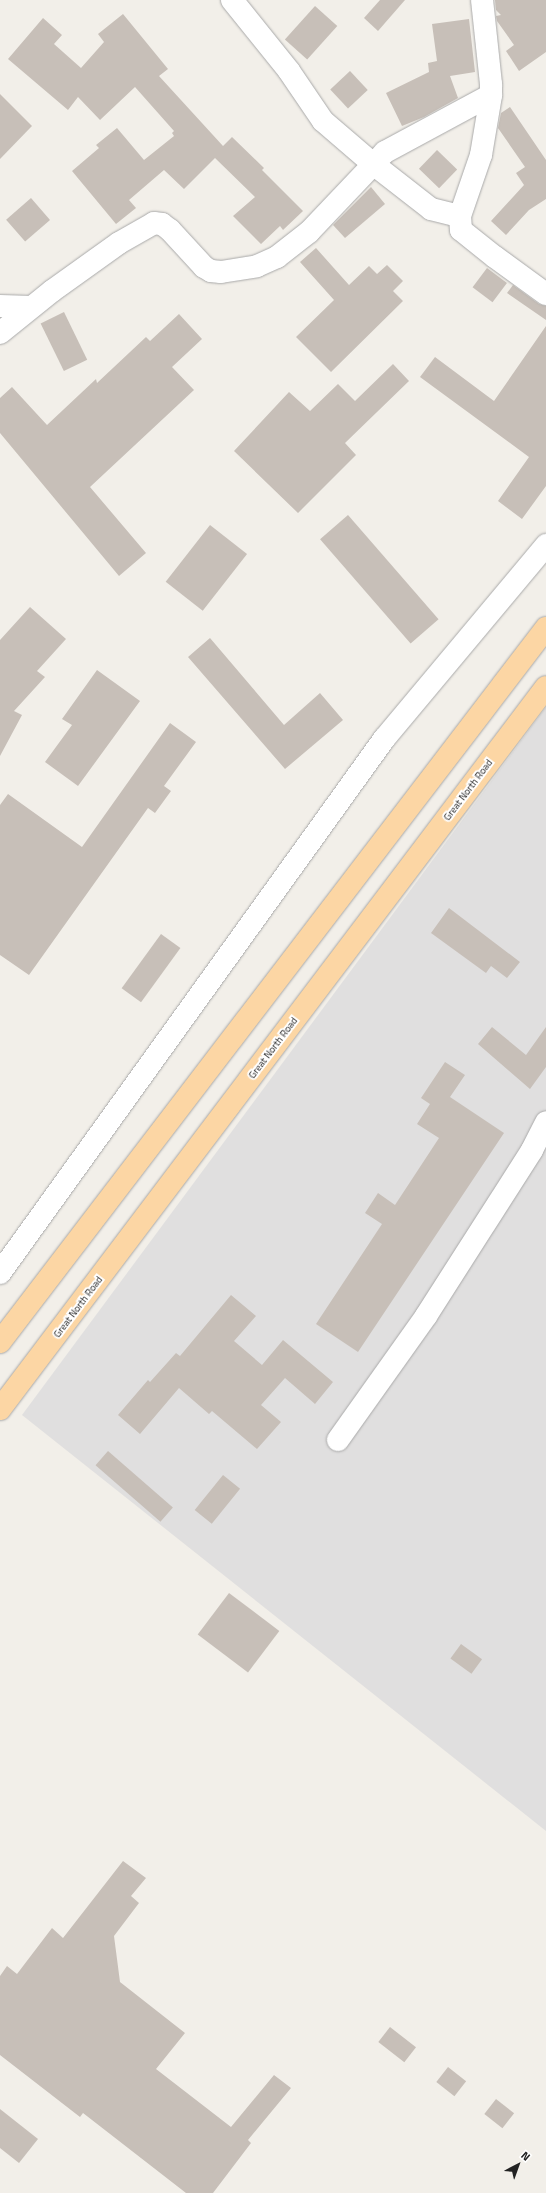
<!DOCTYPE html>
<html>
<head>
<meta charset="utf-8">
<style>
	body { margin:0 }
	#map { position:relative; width:546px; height:2193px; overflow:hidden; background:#f2efe9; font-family:"Titillium Web",sans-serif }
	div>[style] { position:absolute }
	.residential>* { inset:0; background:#e0dfdf }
	.building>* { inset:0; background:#c7bfb8; transform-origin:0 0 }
	.roads { filter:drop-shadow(0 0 1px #a9a9a9) drop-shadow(0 0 1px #a9a9a9) }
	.street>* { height:22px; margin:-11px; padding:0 11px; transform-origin:11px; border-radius:11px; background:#fff }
	.primary>* { height:22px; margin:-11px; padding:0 11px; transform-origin:11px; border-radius:11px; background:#fcd6a4 }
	span { translate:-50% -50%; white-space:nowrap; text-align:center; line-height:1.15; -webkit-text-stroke:4px #fff; paint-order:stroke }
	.street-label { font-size:10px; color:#222 }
	.north { position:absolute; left:498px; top:2145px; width:40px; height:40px; -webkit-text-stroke:3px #fff; paint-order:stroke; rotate:41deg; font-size:11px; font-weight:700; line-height:16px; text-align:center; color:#222 }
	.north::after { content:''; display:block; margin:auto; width:14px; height:18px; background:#222; clip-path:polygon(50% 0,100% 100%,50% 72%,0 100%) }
</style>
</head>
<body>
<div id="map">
	<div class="residential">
		<div style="clip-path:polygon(546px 707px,546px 1831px,22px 1415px)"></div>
	</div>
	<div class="building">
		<div style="clip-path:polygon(380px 0,405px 0,378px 31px,364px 18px)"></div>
		<div style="clip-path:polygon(495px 0,546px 0,546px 52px,519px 71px,506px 51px,514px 45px,497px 21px,496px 16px,501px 15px,496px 10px)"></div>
		<div style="left:315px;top:6px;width:30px;height:45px;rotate:42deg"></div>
		<div style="clip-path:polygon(123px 14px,168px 69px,159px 76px,223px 146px,232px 137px,264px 168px,262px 170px,303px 211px,283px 230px,280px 226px,261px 244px,233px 216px,255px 197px,215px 158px,184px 189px,164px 170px,129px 200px,136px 208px,116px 224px,72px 171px,99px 148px,96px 145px,117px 128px,144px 160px,174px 136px,172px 133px,174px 131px,135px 87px,100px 120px,78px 97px,68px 110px,8px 59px,43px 18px,62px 35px,54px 44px,81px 68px,104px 42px,98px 34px)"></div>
		<div style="clip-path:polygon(469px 19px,475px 72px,450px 76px,458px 98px,424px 117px,402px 126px,386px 93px,429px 72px,428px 63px,437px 61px,432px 24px)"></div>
		<div style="left:350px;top:71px;width:26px;height:27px;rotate:47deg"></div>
		<div style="clip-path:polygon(0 94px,32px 126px,0 159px)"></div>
		<div style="clip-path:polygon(510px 107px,546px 160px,546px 199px,529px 210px,506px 235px,491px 221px,524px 185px,516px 173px,525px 167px,498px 128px,501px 113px)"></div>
		<div style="left:437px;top:150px;width:28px;height:26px;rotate:44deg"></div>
		<div style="clip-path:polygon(371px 187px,385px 204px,345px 238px,333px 225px)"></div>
		<div style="left:31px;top:198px;width:29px;height:33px;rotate:49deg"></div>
		<div style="clip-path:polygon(316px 248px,349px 285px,369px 266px,377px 274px,387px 265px,403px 281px,393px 291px,403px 301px,331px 372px,296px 337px,334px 300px,300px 262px)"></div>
		<div style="left:487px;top:268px;width:25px;height:24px;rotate:37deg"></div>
		<div style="clip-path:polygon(513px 285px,539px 304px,546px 306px,546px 320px,507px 293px)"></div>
		<div style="left:64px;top:312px;width:53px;height:26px;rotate:64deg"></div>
		<div style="clip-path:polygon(179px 314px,202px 339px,172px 367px,194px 390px,90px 487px,146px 553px,119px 576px,0 433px,0 398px,12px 387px,47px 425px,96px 379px,97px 383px,146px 337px,150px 341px)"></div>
		<div style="clip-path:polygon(546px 326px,546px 486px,522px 519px,498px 501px,529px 457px,420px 377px,435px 357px,494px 401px)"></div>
		<div style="clip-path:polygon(393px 364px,409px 381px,345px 443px,356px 455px,298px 513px,234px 451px,289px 392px,310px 411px,338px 384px,355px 401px)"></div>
		<div style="left:348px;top:515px;width:138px;height:37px;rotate:49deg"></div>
		<div style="left:210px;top:525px;width:47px;height:72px;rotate:38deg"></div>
		<div style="clip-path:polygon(30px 607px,66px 639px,37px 671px,45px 677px,14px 711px,22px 715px,0 756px,0 640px)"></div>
		<div style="clip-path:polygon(210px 638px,284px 725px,320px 693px,343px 720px,285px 769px,188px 657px)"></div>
		<div style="clip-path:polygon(97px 670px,140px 701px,78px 786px,45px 762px,72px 725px,62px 719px)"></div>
		<div style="clip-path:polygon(170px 723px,196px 742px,164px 786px,171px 791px,155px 813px,148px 808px,29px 975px,0 955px,0 805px,8px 794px,82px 847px)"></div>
		<div style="clip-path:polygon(449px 908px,520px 962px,507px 978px,491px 966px,486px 973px,431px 933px)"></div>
		<div style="left:161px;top:934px;width:24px;height:67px;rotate:36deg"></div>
		<div style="clip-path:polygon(492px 1027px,526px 1055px,546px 1027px,546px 1067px,530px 1089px,478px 1044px)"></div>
		<div style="clip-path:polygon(445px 1062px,465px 1075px,450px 1097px,504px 1133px,358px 1352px,316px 1324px,382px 1224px,365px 1213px,378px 1193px,395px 1205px,439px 1138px,417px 1124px,430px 1104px,421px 1098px)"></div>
		<div style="clip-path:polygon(231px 1295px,256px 1316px,234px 1341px,262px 1365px,283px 1340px,333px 1382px,315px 1404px,285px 1378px,261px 1405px,281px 1422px,257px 1449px,212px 1411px,209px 1414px,179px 1388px,140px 1434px,118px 1415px,148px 1380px,150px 1382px,176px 1353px,180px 1356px)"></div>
		<div style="left:108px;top:1451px;width:86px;height:19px;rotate:41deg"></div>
		<div style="left:223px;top:1475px;width:22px;height:45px;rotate:39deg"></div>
		<div style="left:229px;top:1593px;width:63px;height:52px;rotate:37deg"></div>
		<div style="left:461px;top:1644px;width:26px;height:18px;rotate:36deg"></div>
		<div style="clip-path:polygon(123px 1861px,146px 1878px,131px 1896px,139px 1903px,114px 1936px,120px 1982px,185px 2033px,156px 2069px,231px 2127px,274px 2075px,291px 2088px,248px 2140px,251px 2143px,213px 2193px,186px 2193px,83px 2113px,80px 2117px,0 2055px,0 1976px,7px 1966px,17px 1974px,52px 1928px,63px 1938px)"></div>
		<div style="left:390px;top:2027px;width:33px;height:19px;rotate:38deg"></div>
		<div style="left:448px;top:2067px;width:23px;height:19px;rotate:38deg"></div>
		<div style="left:496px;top:2099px;width:23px;height:19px;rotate:38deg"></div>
		<div style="clip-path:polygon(0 2109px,38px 2139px,19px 2163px,0 2148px)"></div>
	</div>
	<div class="roads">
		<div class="street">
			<div style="left:232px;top:0;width:91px;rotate:51.2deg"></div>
			<div style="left:289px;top:71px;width:60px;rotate:55.8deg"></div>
			<div style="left:323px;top:121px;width:65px;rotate:40.6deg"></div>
			<div style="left:372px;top:163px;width:75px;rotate:37.9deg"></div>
			<div style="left:431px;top:209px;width:30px;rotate:14deg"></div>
			<div style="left:460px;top:216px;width:14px;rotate:86deg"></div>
			<div style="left:461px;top:230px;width:43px;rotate:38.5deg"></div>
			<div style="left:495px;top:257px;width:63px;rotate:36deg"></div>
			<div style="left:460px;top:216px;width:65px;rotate:-71deg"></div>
			<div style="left:481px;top:155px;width:61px;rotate:-80.5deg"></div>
			<div style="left:491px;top:95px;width:11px;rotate:-90deg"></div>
			<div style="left:491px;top:84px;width:84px;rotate:-96.1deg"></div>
			<div style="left:0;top:306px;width:31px;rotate:2deg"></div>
			<div style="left:0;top:333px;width:67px;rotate:-38.9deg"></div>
			<div style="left:52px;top:291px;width:82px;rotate:-35.6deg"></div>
			<div style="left:119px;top:243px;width:40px;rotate:-29.7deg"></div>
			<div style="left:154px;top:223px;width:8px;rotate:7deg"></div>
			<div style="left:162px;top:224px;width:10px;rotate:37deg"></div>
			<div style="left:170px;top:230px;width:50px;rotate:47.4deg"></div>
			<div style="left:204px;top:267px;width:8px;rotate:30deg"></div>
			<div style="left:211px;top:271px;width:10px;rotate:6deg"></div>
			<div style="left:221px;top:272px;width:36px;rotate:-9deg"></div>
			<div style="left:257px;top:266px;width:22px;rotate:-24deg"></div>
			<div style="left:277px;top:257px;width:41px;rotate:-38deg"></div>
			<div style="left:309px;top:232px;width:110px;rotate:-46.5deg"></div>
			<div style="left:385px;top:152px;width:120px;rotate:-28.3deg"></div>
			<div style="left:0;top:1273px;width:658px;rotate:-54.28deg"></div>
			<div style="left:384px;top:739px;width:253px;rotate:-50.1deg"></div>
			<div style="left:338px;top:1440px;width:152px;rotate:-54.6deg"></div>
			<div style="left:426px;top:1316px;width:197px;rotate:-57.4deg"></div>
			<div style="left:532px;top:1150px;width:31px;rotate:-63deg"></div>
		</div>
		<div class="primary">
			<div style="left:0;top:1342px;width:899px;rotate:-52.59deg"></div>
			<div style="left:0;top:1409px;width:905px;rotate:-52.9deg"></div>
		</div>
	</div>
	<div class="street-label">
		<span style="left:468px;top:790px;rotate:-53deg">Great North Road</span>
		<span style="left:273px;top:1048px;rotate:-53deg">Great North Road</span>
		<span style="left:78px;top:1307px;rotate:-53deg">Great North Road</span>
	</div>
	<div class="north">N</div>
</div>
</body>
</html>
